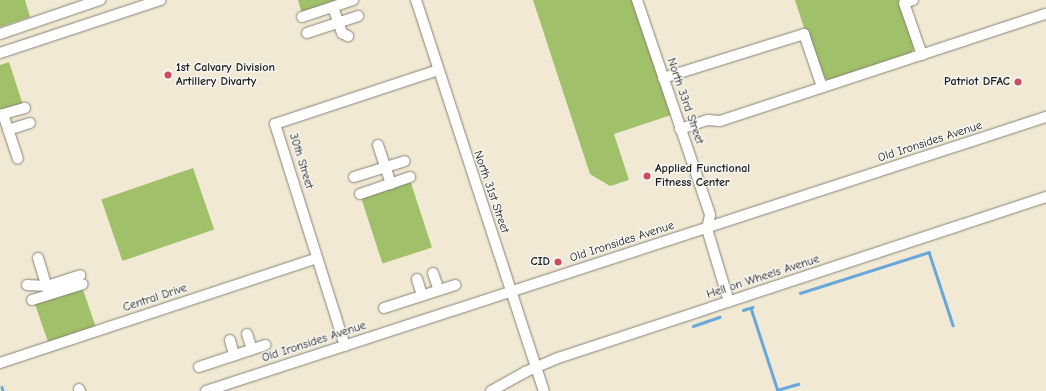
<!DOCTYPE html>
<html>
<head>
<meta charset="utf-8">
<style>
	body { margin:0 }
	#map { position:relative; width:1046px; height:391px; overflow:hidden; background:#f1e9d3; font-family:"Comic Neue",sans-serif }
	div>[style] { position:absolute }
	.green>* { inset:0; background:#a0c069; transform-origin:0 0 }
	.stream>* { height:2.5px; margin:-1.25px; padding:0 1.25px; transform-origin:1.25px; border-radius:1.25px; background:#68a7da }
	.roads { filter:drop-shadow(0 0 1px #868278) drop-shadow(0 0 1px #868278) }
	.minor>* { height:10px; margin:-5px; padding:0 5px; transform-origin:5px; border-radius:5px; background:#fff }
	.dots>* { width:11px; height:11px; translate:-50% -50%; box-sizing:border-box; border:2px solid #f6f6f2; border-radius:50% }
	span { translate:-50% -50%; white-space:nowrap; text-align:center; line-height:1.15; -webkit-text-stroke:3px #f6f6f2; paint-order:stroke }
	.poi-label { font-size:12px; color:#1c1c1c; font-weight:700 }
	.left { translate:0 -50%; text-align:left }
	.right { translate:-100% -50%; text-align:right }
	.street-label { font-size:12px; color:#1c1c1c }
</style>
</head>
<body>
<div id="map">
	<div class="green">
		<div style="clip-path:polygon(0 0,25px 0,30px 17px,0 27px)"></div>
		<div style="clip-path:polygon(298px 0,345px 0,302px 14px)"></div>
		<div style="clip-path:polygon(533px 0,633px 0,671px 115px,614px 134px,629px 180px,610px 186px,590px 174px)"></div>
		<div style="clip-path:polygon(795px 0,901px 0,915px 47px,909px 56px,828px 81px,818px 71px)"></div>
		<div style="clip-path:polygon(9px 62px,23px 105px,0 113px,0 65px)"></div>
		<div style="left:193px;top:168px;width:65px;height:97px;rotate:71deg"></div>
		<div style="left:410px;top:180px;width:71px;height:52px;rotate:72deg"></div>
		<div style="left:82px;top:287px;width:42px;height:50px;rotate:71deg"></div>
	</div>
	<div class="stream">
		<div style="left:800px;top:293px;width:135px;rotate:-17.6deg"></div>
		<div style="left:929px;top:252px;width:77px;rotate:71.8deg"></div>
		<div style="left:751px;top:308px;width:87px;rotate:72deg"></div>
		<div style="left:743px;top:310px;width:10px;rotate:-17deg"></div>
		<div style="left:693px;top:326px;width:28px;rotate:-19deg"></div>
		<div style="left:2px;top:387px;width:4px;rotate:76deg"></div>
		<div style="left:777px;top:390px;width:22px;rotate:-16deg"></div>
	</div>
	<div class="roads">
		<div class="minor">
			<div style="left:416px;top:0;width:411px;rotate:71.9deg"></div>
			<div style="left:637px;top:0;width:227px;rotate:71.2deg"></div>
			<div style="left:710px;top:215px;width:14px;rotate:102deg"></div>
			<div style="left:707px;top:229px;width:76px;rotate:73.2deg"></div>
			<div style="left:913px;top:0;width:9px;rotate:162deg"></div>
			<div style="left:904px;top:3px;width:55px;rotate:70.9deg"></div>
			<div style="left:333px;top:7px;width:28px;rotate:71deg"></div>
			<div style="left:342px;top:33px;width:7px;rotate:27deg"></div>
			<div style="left:302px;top:17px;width:54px;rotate:-18.4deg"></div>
			<div style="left:307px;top:33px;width:54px;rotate:-18.4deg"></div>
			<div style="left:0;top:34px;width:106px;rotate:-18.8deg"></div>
			<div style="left:0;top:53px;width:169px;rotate:-18.3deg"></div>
			<div style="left:663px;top:78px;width:148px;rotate:-17.3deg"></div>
			<div style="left:804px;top:34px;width:56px;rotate:71.2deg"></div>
			<div style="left:3px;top:114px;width:47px;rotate:71.6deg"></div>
			<div style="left:0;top:115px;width:26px;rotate:-16deg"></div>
			<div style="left:680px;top:129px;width:29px;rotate:-18deg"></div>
			<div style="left:708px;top:120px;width:12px;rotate:5deg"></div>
			<div style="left:720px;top:121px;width:343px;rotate:-18.2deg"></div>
			<div style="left:8px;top:130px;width:23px;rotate:-18deg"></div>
			<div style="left:378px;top:145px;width:41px;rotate:71.6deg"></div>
			<div style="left:354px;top:177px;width:53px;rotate:-17.4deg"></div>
			<div style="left:360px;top:194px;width:53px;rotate:-18.8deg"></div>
			<div style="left:38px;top:258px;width:34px;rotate:73deg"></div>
			<div style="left:433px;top:273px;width:18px;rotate:71deg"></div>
			<div style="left:417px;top:279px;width:17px;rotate:73deg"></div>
			<div style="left:27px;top:285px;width:20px;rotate:3deg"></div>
			<div style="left:47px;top:286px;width:35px;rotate:-18deg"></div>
			<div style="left:32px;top:300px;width:53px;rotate:-17.4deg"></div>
			<div style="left:384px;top:308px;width:75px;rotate:-17.9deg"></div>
			<div style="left:247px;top:334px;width:16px;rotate:72deg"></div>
			<div style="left:230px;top:340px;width:16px;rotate:75deg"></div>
			<div style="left:345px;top:346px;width:233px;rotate:-107.5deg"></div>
			<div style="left:275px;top:124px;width:172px;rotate:-18.3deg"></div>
			<div style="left:0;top:363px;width:334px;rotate:-18.3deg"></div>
			<div style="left:199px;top:367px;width:70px;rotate:-18.4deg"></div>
			<div style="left:79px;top:389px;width:2px;rotate:63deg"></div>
			<div style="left:206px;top:391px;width:884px;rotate:-18.07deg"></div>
			<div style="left:491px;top:391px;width:39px;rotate:-29deg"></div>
			<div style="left:525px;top:372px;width:33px;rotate:-23deg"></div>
			<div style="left:555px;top:359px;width:517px;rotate:-18.26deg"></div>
		</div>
	</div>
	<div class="dots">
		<div style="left:168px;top:75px;background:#d1495b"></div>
		<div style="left:1018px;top:82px;background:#d1495b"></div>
		<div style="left:647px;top:176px;background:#d1495b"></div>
		<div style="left:558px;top:262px;background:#d1495b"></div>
	</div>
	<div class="poi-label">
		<span class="left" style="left:176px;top:75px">1st Calvary Division<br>Artillery Divarty</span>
		<span class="right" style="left:1010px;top:82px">Patriot DFAC</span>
		<span class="left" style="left:655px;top:176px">Applied Functional<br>Fitness Center</span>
		<span class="right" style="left:550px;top:262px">CID</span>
	</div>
	<div class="street-label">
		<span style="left:685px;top:101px;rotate:71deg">North 33rd Street</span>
		<span style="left:930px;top:142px;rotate:-18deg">Old Ironsides Avenue</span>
		<span style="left:301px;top:161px;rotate:73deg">30th Street</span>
		<span style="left:491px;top:192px;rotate:71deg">North 31st Street</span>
		<span style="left:622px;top:242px;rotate:-18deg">Old Ironsides Avenue</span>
		<span style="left:763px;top:277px;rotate:-18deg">Hell on Wheels Avenue</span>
		<span style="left:155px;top:298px;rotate:-18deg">Central Drive</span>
		<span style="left:314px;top:342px;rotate:-18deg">Old Ironsides Avenue</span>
	</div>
</div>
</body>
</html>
